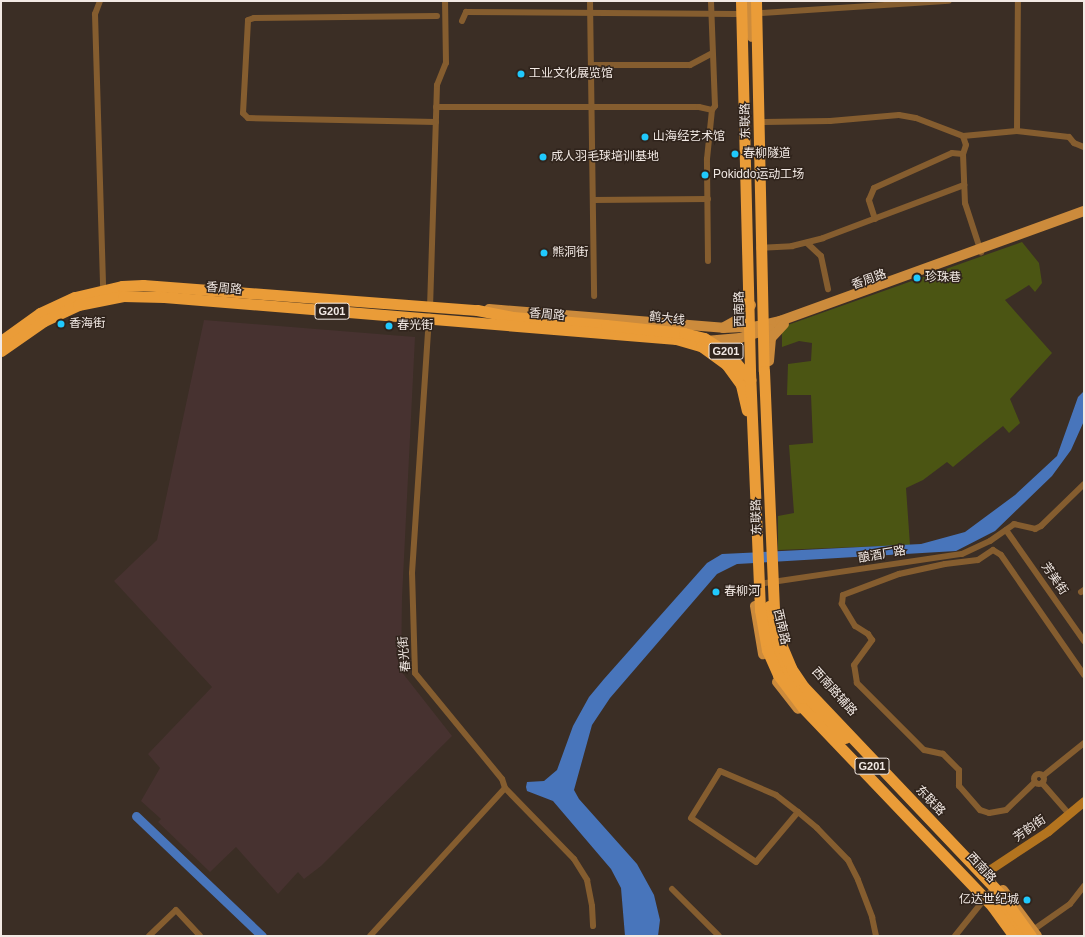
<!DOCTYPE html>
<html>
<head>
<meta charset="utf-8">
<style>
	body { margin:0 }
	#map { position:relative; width:1085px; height:937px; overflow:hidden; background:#3b2e25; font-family:Helvetica,"Noto Sans SC",sans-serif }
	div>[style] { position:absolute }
	.industrial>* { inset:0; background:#473230 }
	.green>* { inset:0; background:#4b5513 }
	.water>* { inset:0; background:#4875bb }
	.river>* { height:9px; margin:-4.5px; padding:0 4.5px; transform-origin:4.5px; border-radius:4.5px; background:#4875bb }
	.street>* { height:6px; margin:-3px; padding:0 3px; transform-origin:3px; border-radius:3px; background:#855d2f }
	.street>.ring { margin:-3px; padding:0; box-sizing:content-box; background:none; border:6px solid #855d2f; border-radius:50% }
	.secondary>* { height:9px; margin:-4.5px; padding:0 4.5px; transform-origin:4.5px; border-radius:4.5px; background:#b3741f }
	.primary>* { height:10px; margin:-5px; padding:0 5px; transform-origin:5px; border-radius:5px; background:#cc8b3c }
	.highway>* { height:11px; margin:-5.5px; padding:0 5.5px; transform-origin:5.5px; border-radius:5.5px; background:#ea9c38 }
	.highway-bridge>* { height:11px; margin:-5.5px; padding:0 5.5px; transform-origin:5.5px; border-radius:5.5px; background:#ea9c38 }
	.dots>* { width:11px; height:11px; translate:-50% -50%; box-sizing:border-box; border:2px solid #30241c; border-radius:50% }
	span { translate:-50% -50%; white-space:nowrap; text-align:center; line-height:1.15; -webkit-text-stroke:3px #30241c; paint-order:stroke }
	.shield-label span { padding:1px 3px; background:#30241c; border:1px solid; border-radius:3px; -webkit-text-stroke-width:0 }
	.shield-label { font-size:11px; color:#f2e9e4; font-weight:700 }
	.poi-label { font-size:12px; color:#f2e9e4 }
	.left { translate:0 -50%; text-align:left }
	.right { translate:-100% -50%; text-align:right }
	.street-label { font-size:12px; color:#f2e9e4 }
	.frame { position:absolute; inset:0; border:2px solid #f2e9e4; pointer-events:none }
</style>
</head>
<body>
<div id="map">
	<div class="industrial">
		<div style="clip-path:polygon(204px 320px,415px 337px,402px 598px,401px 671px,452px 736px,321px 866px,304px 879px,298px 872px,278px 894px,236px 847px,210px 872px,158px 822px,161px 819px,141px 801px,160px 768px,148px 754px,212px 687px,114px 581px,157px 540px)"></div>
	</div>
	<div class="green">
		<div style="clip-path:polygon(1022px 242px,1039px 263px,1042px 283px,1035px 292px,1029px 285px,1005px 300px,1052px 353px,1010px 399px,1020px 423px,1009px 433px,1003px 426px,953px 467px,947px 462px,923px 480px,906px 488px,910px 545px,778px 550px,778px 516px,794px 513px,789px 445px,813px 443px,811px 395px,787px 395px,788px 364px,811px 361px,812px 343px,799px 341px,782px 347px,782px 327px)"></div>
	</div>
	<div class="water">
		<div style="clip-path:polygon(1084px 391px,1084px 421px,1071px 450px,1052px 476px,995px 531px,956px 551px,737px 564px,717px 574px,610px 698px,592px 725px,574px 790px,579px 799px,637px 864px,654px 895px,660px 920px,658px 936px,625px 936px,621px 888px,611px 869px,553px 801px,527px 791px,526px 787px,527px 782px,544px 781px,557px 770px,573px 726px,589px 697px,604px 679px,707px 563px,722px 554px,921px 544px,965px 532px,1015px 495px,1057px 456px,1078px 397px)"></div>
	</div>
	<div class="river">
		<div style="left:136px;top:816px;width:174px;rotate:43.6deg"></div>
	</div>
	<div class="street">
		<div style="left:100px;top:1px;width:14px;rotate:111deg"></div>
		<div style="left:95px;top:14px;width:276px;rotate:88.3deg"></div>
		<div style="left:590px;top:1px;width:295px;rotate:89.2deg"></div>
		<div style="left:761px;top:13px;width:188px;rotate:-3.7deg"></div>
		<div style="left:462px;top:21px;width:10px;rotate:-66deg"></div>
		<div style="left:466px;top:12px;width:270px;rotate:0.4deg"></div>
		<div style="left:591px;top:65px;width:99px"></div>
		<div style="left:690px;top:65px;width:24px;rotate:-28deg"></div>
		<div style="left:436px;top:107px;width:263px"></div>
		<div style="left:699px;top:107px;width:13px;rotate:13deg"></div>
		<div style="left:436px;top:122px;width:188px;rotate:-178.8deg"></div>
		<div style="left:248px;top:118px;width:7px;rotate:-135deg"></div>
		<div style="left:243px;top:113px;width:93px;rotate:-86.9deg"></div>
		<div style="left:248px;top:20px;width:6px;rotate:-18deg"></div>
		<div style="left:254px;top:18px;width:183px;rotate:-0.6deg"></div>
		<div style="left:764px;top:122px;width:66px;rotate:-0.9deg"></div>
		<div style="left:830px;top:121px;width:69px;rotate:-5deg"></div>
		<div style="left:899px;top:115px;width:17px;rotate:10deg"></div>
		<div style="left:916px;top:118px;width:50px;rotate:21deg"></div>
		<div style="left:963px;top:136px;width:9px;rotate:72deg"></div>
		<div style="left:966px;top:145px;width:9px;rotate:108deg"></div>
		<div style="left:963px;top:154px;width:49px;rotate:87.7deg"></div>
		<div style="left:965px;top:203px;width:52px;rotate:71.9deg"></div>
		<div style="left:1017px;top:131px;width:130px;rotate:-89.6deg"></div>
		<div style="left:963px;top:136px;width:54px;rotate:-5.3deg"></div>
		<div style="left:1017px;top:131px;width:52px;rotate:6.6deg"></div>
		<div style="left:1069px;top:137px;width:8px;rotate:50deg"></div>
		<div style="left:1074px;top:143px;width:11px;rotate:22deg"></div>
		<div style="left:593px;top:200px;width:115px;rotate:-0.5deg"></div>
		<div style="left:875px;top:219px;width:20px;rotate:-108deg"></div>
		<div style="left:869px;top:200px;width:13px;rotate:-67deg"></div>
		<div style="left:874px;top:188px;width:85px;rotate:-24.2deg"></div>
		<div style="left:952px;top:153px;width:11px;rotate:5deg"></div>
		<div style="left:807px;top:243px;width:19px;rotate:43deg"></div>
		<div style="left:821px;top:256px;width:34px;rotate:78deg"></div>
		<div style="left:759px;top:248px;width:33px;rotate:-3deg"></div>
		<div style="left:792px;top:246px;width:32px;rotate:-14deg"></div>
		<div style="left:823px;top:238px;width:151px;rotate:-20.6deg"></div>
		<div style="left:708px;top:261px;width:102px;rotate:-90.6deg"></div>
		<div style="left:707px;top:159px;width:49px;rotate:-84.2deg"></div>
		<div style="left:712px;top:110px;width:5px;rotate:-53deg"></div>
		<div style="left:715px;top:106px;width:105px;rotate:-92.2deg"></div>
		<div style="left:430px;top:308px;width:223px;rotate:-88.2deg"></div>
		<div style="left:437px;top:85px;width:24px;rotate:-68deg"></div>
		<div style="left:446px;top:63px;width:62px;rotate:-90.9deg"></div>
		<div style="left:1006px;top:530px;width:136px;rotate:54.9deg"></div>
		<div style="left:758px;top:584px;width:206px;rotate:-8.4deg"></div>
		<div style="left:962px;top:554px;width:31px;rotate:-25deg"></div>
		<div style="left:990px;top:541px;width:29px;rotate:-35deg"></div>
		<div style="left:1014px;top:524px;width:22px;rotate:13deg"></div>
		<div style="left:1035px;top:529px;width:7px;rotate:-27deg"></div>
		<div style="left:1041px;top:526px;width:60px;rotate:-44.3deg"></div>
		<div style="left:1081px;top:592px;width:4px;rotate:-34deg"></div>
		<div class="ring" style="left:1034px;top:774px;width:4px;height:4px"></div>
		<div style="left:1043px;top:776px;width:53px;rotate:-38.8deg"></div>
		<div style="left:1035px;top:782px;width:40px;rotate:136deg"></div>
		<div style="left:1006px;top:810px;width:17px;rotate:170deg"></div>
		<div style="left:989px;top:813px;width:9px;rotate:-162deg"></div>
		<div style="left:980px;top:810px;width:32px;rotate:-131deg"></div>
		<div style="left:959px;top:786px;width:16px;rotate:-90deg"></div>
		<div style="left:959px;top:770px;width:23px;rotate:-135deg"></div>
		<div style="left:943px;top:754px;width:19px;rotate:-168deg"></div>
		<div style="left:924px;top:750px;width:95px;rotate:-135deg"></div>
		<div style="left:857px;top:683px;width:18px;rotate:-99deg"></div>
		<div style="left:854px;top:665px;width:31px;rotate:-54deg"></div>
		<div style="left:872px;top:640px;width:7px;rotate:-124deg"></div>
		<div style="left:868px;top:634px;width:15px;rotate:-148deg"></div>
		<div style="left:855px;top:626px;width:26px;rotate:-121deg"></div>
		<div style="left:842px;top:604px;width:9px;rotate:-84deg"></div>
		<div style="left:843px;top:595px;width:60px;rotate:-20.6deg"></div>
		<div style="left:899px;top:574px;width:47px;rotate:-12.3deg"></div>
		<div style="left:945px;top:564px;width:33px;rotate:-7deg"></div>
		<div style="left:978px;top:560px;width:18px;rotate:-34deg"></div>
		<div style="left:993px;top:550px;width:9px;rotate:32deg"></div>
		<div style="left:1001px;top:555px;width:146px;rotate:55.3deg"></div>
		<div style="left:1042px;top:783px;width:41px;rotate:48.9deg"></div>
		<div style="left:505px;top:788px;width:99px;rotate:45.8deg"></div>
		<div style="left:574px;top:859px;width:25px;rotate:58deg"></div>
		<div style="left:587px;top:880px;width:26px;rotate:79deg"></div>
		<div style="left:592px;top:906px;width:20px;rotate:87deg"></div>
		<div style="left:798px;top:812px;width:65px;rotate:130deg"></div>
		<div style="left:756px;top:862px;width:78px;rotate:-145.9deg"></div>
		<div style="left:691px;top:818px;width:55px;rotate:-58.3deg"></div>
		<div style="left:720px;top:771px;width:61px;rotate:23.2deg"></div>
		<div style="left:776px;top:795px;width:28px;rotate:38deg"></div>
		<div style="left:798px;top:812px;width:25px;rotate:40deg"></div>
		<div style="left:817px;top:828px;width:45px;rotate:45.9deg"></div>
		<div style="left:848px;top:860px;width:22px;rotate:63deg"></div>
		<div style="left:858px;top:880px;width:40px;rotate:69deg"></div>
		<div style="left:872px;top:917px;width:19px;rotate:78deg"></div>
		<div style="left:672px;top:889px;width:66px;rotate:45deg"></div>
		<div style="left:1033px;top:930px;width:45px;rotate:-35.1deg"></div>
		<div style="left:1070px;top:904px;width:23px;rotate:-52deg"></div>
		<div style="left:149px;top:936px;width:37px;rotate:-44deg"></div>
		<div style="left:176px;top:910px;width:35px;rotate:47deg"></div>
		<div style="left:370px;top:936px;width:200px;rotate:-47.6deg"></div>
		<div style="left:505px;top:788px;width:9px;rotate:-108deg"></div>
		<div style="left:502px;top:779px;width:137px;rotate:-129.4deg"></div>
		<div style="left:415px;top:673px;width:100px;rotate:-91.7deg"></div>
		<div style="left:412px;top:573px;width:257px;rotate:-86.2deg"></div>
		<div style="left:955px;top:936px;width:58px;rotate:-51.3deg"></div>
	</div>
	<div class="secondary">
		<div style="left:986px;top:872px;width:74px;rotate:-33.5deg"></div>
		<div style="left:1048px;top:831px;width:47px;rotate:-39.8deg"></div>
	</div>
	<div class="primary">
		<div style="left:749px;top:3px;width:34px;rotate:85deg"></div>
		<div style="left:489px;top:309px;width:235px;rotate:4.6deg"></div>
		<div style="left:723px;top:328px;width:35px;rotate:-3deg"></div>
		<div style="left:758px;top:326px;width:23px;rotate:-13deg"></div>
		<div style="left:780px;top:321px;width:323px;rotate:-19.9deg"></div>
		<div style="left:724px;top:327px;width:21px;rotate:-29deg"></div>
		<div style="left:742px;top:317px;width:15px;rotate:-53deg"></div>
		<div style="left:706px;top:341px;width:34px;rotate:-5deg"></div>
		<div style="left:740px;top:338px;width:31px;rotate:-17deg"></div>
		<div style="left:769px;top:361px;width:23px;rotate:-85deg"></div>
		<div style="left:771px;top:338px;width:19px;rotate:-47deg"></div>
		<div style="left:755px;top:606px;width:49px;rotate:80.5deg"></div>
		<div style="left:777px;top:682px;width:34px;rotate:52deg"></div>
		<div style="left:1003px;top:890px;width:57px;rotate:53.5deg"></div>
	</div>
	<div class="highway">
		<div style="left:1px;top:341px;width:48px;rotate:-35.7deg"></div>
		<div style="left:40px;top:313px;width:38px;rotate:-25deg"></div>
		<div style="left:75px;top:297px;width:48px;rotate:-13.2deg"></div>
		<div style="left:122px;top:286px;width:21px;rotate:-3deg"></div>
		<div style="left:143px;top:285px;width:335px;rotate:4.3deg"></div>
		<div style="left:477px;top:310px;width:37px;rotate:11deg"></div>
		<div style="left:513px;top:317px;width:93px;rotate:4.9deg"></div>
		<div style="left:1px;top:351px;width:52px;rotate:-34.9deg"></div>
		<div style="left:44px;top:321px;width:38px;rotate:-25deg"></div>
		<div style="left:78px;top:305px;width:46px;rotate:-11.3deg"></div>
		<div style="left:123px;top:296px;width:41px;rotate:1.4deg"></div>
		<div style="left:164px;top:297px;width:514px;rotate:4.69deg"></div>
		<div style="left:676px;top:339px;width:26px;rotate:16deg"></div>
		<div style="left:701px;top:346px;width:31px;rotate:36deg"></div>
		<div style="left:726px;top:364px;width:26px;rotate:54deg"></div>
		<div style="left:741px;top:385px;width:26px;rotate:77deg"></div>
		<div style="left:769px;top:606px;width:42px;rotate:80.3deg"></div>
		<div style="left:776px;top:647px;width:25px;rotate:67deg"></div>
		<div style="left:786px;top:670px;width:24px;rotate:55deg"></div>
		<div style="left:800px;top:690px;width:66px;rotate:46.8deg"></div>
		<div style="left:997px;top:904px;width:39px;rotate:54deg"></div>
	</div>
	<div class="highway-bridge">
		<div style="left:741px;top:1px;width:370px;rotate:88.6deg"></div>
		<div style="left:750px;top:371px;width:239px;rotate:87.6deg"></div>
		<div style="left:760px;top:610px;width:41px;rotate:80.1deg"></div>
		<div style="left:767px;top:650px;width:27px;rotate:66deg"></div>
		<div style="left:778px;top:675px;width:41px;rotate:52.9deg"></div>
		<div style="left:803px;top:708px;width:274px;rotate:46.3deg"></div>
		<div style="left:992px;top:906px;width:37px;rotate:54deg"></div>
		<div style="left:756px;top:1px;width:370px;rotate:88.8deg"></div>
		<div style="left:764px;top:371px;width:238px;rotate:87.6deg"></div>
		<div style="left:774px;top:609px;width:36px;rotate:79deg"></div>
		<div style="left:781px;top:644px;width:26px;rotate:67deg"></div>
		<div style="left:791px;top:668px;width:23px;rotate:56deg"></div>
		<div style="left:804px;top:687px;width:289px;rotate:46.5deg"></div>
		<div style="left:1003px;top:897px;width:48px;rotate:54.3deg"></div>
		<div style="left:606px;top:325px;width:78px;rotate:5.9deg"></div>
		<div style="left:684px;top:333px;width:21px;rotate:14deg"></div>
		<div style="left:704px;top:338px;width:28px;rotate:32deg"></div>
		<div style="left:728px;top:353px;width:35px;rotate:50deg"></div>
	</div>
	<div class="dots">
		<div style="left:521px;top:74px;background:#20c9fd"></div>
		<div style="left:645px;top:137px;background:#20c9fd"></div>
		<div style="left:735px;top:154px;background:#20c9fd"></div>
		<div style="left:543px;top:157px;background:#20c9fd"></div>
		<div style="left:705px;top:175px;background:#20c9fd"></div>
		<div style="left:544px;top:253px;background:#20c9fd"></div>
		<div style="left:917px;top:278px;background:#20c9fd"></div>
		<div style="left:61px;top:324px;background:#20c9fd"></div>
		<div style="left:389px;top:326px;background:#20c9fd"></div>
		<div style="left:716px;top:592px;background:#20c9fd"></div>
		<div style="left:1027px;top:900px;background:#20c9fd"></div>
	</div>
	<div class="shield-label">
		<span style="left:332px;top:311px">G201</span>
		<span style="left:726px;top:351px">G201</span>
		<span style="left:872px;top:766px">G201</span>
	</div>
	<div class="poi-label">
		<span class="left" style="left:529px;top:74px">工业文化展览馆</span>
		<span class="left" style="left:653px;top:137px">山海经艺术馆</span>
		<span class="left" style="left:743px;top:154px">春柳隧道</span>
		<span class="left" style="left:551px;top:157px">成人羽毛球培训基地</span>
		<span class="left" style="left:713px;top:175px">Pokiddo运动工场</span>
		<span class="left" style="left:552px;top:253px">熊洞街</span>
		<span class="left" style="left:925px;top:278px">珍珠巷</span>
		<span class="left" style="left:69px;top:324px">香海街</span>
		<span class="left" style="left:397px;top:326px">春光街</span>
		<span class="left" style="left:724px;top:592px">春柳河</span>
		<span class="right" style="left:1019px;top:900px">亿达世纪城</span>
	</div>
	<div class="street-label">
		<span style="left:746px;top:121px;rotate:-91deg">东联路</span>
		<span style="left:869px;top:280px;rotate:-20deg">香周路</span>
		<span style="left:224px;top:289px;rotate:5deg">香周路</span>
		<span style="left:740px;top:309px;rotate:-91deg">西南路</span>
		<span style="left:547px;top:315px;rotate:5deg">香周路</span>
		<span style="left:667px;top:319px;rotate:7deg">鹤大线</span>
		<span style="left:757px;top:517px;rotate:-92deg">东联路</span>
		<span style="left:882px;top:555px;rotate:-10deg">酿酒厂路</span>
		<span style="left:1054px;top:579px;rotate:55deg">芳美街</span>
		<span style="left:781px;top:627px;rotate:77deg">西南路</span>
		<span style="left:405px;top:654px;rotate:-95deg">春光街</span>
		<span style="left:834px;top:692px;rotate:48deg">西南路辅路</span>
		<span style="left:930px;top:801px;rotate:46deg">东联路</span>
		<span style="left:1030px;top:829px;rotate:-35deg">芳韵街</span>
		<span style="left:981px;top:868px;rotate:47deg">西南路</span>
	</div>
	<div class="frame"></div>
</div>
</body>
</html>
